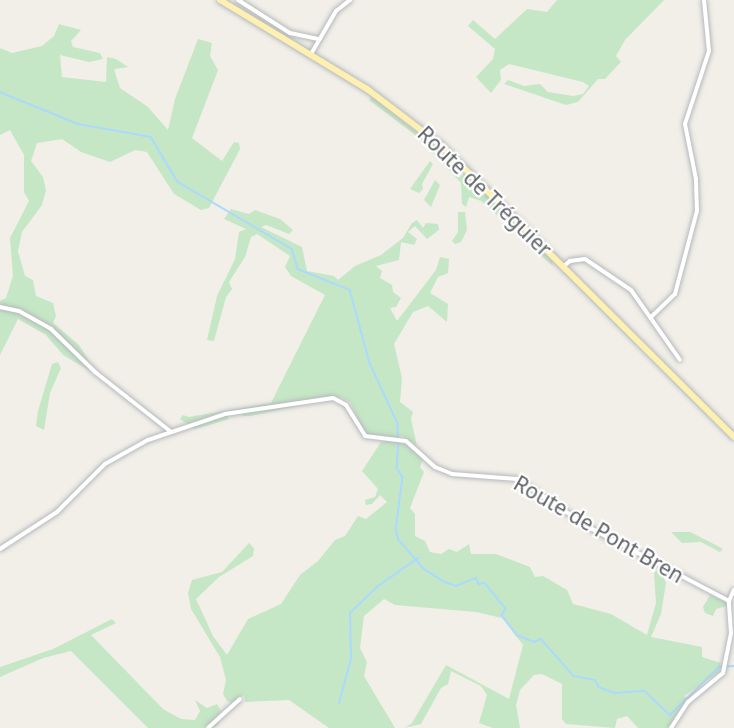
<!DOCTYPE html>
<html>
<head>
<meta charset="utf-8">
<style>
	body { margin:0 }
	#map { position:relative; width:734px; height:728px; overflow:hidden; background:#f1efe8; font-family:"Noto Sans",sans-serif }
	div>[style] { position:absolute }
	.green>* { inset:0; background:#c5e7c5 }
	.stream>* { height:1.5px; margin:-0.75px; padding:0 0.75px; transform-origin:0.75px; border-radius:0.75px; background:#abdafe }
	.roads { filter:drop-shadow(0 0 2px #b5b8bc) drop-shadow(0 0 2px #b5b8bc) }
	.street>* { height:4px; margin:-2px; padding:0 2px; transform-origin:2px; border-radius:2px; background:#fff }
	.primary>* { height:6px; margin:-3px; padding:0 3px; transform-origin:3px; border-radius:3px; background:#fef0b0 }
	span { translate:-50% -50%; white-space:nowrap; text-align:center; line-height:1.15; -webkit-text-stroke:4.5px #fff; paint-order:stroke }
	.street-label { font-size:21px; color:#5f6368 }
</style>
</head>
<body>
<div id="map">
	<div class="green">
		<div style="clip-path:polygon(557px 0,664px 0,625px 40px,616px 56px,621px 62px,605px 79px,598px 79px,578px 102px,566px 105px,504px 84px,508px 80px,524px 86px,540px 84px,548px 92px,573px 96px,583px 94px,589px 86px,583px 82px,509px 64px,500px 70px,501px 80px,491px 93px,476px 77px,493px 59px,495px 49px,468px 26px,473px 20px,495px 39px,527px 9px,547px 12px)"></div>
		<div style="clip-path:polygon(59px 24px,81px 30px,71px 41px,73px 47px,100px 53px,103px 59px,89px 62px,60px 55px,62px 77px,106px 82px,107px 57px,116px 59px,128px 67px,114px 69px,120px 88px,148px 107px,168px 130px,175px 99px,198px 39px,212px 43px,210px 56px,218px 70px,192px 138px,222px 161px,234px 142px,239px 143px,240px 149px,209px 208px,201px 210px,174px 194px,147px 152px,135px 150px,110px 162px,81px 152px,62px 139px,37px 143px,31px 161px,43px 177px,46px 190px,42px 205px,22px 232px,18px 251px,25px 276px,33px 280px,36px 296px,53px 303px,56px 316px,53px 323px,79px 345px,92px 366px,90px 371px,63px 355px,46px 335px,18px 319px,0 355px,0 301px,6px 298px,13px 276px,10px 238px,29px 201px,24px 192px,24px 155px,10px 130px,0 135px,0 48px,12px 53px,42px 46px,54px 36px)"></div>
		<div style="clip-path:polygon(372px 97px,438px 149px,439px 157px,452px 161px,458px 178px,464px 174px,474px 182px,511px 219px,507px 224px,481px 201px,469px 197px,466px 207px,462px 204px,461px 183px,418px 137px,369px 100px)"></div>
		<div style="clip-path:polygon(430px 161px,433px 164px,422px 184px,423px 189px,419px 193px,410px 189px)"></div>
		<div style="clip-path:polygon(435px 180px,440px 185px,431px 207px,424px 200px)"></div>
		<div style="clip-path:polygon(231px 209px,249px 214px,255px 210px,280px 219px,293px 230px,289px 234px,266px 225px,261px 227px,302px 247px,307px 271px,334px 276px,338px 280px,355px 266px,381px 255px,403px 238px,412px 223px,417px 220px,423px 228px,426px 223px,438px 224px,439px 230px,427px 239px,415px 226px,408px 232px,417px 239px,414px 245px,401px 242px,399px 260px,376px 266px,382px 271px,380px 278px,392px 285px,393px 292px,401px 298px,396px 307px,390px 308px,397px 321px,436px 270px,440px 257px,449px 259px,448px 273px,438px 277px,430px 293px,448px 304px,447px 322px,428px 306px,413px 312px,394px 344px,402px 378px,400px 402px,413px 412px,411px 419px,417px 446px,403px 436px,377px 438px,365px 434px,350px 402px,339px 397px,250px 416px,243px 416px,239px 410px,226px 413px,229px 419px,195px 429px,180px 419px,183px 415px,189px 417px,271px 403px,325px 295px,291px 276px,285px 267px,290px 256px,257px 234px,251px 237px,245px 257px,229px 282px,232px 289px,226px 297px,214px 341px,207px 340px,217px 296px,235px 259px,239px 232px,246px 229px,224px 219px)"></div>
		<div style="clip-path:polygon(458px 212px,465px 212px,467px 230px,461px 242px,455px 244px,452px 241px,458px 232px)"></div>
		<div style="clip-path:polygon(521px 230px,552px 261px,553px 266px,532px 248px)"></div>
		<div style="clip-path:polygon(58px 362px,61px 368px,50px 393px,44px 430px,36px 426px,38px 411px,52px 364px)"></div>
		<div style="clip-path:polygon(393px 441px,410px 446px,423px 459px,420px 467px,424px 472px,410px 508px,415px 514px,415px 536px,425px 541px,430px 552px,441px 554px,449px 549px,457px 552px,469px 544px,471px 554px,496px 554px,530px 567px,535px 577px,543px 576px,567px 590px,573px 604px,611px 614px,647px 635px,656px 603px,654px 573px,659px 568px,666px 583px,661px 614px,651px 637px,702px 647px,702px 657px,721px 663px,719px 672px,684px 696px,687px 699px,668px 728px,638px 728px,627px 716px,617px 719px,615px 728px,566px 724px,562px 719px,562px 684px,542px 674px,534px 675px,520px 690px,516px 705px,520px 728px,493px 728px,479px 723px,487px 695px,481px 686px,451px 671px,448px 684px,441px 688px,421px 724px,404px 728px,412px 723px,446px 665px,509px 699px,523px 645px,502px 618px,476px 612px,395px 605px,384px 599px,364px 616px,360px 648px,367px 662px,364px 676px,395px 728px,329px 728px,289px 700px,245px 702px,244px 695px,232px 703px,227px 701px,223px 694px,226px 680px,220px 657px,191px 609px,188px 593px,192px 580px,222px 572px,249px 543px,254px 548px,253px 556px,219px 577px,196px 599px,213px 636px,227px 655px,248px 619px,281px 604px,300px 575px,318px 561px,335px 540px,345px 536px,358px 516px,366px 519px,387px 502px,380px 495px,372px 504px,366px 505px,365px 500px,375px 497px,378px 489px,362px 471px,381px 442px)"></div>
		<div style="clip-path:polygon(690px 532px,708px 541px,723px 549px,720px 552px,701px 542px,682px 543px,671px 532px)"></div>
		<div style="clip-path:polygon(710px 595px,726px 602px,727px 606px,716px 609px,713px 616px,705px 613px,703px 607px)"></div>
		<div style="clip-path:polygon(112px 619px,116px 623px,91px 635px,163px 709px,181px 719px,195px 720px,200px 711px,195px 700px,207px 708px,217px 704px,221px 711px,216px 718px,219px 724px,214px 728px,148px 728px,71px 651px,43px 658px,0 677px,0 667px,53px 649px)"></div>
	</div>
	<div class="stream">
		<div style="left:0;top:92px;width:84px;rotate:22.3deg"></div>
		<div style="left:78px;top:124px;width:74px;rotate:10.1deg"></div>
		<div style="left:151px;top:137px;width:52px;rotate:59deg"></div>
		<div style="left:178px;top:182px;width:132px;rotate:30.4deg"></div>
		<div style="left:292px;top:249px;width:21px;rotate:73deg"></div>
		<div style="left:298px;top:269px;width:56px;rotate:22deg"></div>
		<div style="left:350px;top:290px;width:76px;rotate:74.7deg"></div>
		<div style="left:370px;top:363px;width:67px;rotate:65.3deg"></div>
		<div style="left:398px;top:424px;width:13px;rotate:90deg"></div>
		<div style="left:399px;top:441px;width:27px;rotate:94deg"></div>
		<div style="left:397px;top:468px;width:11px;rotate:56deg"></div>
		<div style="left:403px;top:477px;width:53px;rotate:97.5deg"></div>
		<div style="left:396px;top:530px;width:10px;rotate:73deg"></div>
		<div style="left:399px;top:540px;width:38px;rotate:49deg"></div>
		<div style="left:424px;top:569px;width:22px;rotate:32deg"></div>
		<div style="left:443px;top:581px;width:14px;rotate:21deg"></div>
		<div style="left:456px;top:586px;width:22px;rotate:-22deg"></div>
		<div style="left:476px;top:578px;width:7px;rotate:63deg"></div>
		<div style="left:479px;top:584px;width:6px;rotate:-9deg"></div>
		<div style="left:485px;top:583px;width:33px;rotate:51deg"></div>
		<div style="left:506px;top:609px;width:7px;rotate:124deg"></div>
		<div style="left:502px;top:615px;width:25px;rotate:53deg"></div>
		<div style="left:517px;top:635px;width:18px;rotate:22deg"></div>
		<div style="left:534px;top:642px;width:8px;rotate:-23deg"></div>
		<div style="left:541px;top:639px;width:50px;rotate:48.3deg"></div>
		<div style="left:574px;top:676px;width:21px;rotate:11deg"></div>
		<div style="left:595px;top:680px;width:8px;rotate:60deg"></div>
		<div style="left:599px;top:687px;width:17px;rotate:21deg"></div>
		<div style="left:615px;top:693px;width:30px;rotate:-4deg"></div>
		<div style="left:645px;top:691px;width:35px;rotate:44deg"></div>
		<div style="left:670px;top:715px;width:69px;rotate:-44.4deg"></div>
		<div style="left:719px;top:667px;width:15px;rotate:-4deg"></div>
		<div style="left:339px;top:703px;width:46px;rotate:-74.7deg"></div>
		<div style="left:351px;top:659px;width:46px;rotate:-91.2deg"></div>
		<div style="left:350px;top:613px;width:39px;rotate:-44deg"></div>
		<div style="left:378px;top:586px;width:49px;rotate:-35deg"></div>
	</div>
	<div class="roads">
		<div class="street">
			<div style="left:238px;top:0;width:62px;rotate:32.4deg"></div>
			<div style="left:290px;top:33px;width:30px;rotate:12deg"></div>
			<div style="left:311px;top:54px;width:50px;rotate:-59.8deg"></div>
			<div style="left:336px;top:11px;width:18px;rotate:-38deg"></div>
			<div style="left:564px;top:266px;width:8px;rotate:-40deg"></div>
			<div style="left:570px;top:261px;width:15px;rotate:-8deg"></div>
			<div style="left:585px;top:259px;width:55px;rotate:34deg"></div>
			<div style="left:631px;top:290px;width:85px;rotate:55deg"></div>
			<div style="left:0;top:307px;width:19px;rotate:12deg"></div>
			<div style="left:19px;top:311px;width:37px;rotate:29deg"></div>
			<div style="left:51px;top:329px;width:62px;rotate:44.3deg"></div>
			<div style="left:95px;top:372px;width:95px;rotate:38.2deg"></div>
			<div style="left:651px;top:317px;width:33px;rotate:-44deg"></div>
			<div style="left:675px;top:294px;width:86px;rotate:-75.2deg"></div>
			<div style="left:697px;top:211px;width:32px;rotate:-92deg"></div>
			<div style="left:696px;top:179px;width:56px;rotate:-101.3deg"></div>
			<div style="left:685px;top:124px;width:77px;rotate:-71.8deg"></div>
			<div style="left:709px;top:51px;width:51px;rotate:-95.6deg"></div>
			<div style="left:0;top:549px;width:68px;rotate:-33deg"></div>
			<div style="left:57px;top:512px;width:68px;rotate:-45deg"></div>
			<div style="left:105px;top:464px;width:49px;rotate:-29.2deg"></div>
			<div style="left:148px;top:440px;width:81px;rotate:-18.7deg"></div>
			<div style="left:225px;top:414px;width:109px;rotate:-8.4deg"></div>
			<div style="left:333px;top:398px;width:15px;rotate:28deg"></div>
			<div style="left:346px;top:405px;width:36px;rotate:58deg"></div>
			<div style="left:365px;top:436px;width:41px;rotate:7deg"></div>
			<div style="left:406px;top:441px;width:39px;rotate:42deg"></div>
			<div style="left:435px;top:467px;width:18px;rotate:22deg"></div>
			<div style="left:452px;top:474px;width:65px;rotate:4.4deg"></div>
			<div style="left:517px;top:479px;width:90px;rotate:33.7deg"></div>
			<div style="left:592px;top:529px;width:155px;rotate:27.7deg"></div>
			<div style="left:208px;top:728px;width:43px;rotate:-42.2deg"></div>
			<div style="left:671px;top:728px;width:31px;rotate:-57deg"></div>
			<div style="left:688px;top:702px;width:45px;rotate:-39.6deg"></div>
			<div style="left:723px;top:673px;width:41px;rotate:-78.7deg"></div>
			<div style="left:731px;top:633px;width:32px;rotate:-94deg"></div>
			<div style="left:729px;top:601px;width:12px;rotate:-66deg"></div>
		</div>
		<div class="primary">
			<div style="left:220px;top:0;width:172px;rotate:31.2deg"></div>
			<div style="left:367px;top:89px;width:94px;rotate:37.2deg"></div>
			<div style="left:442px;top:146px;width:412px;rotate:44.9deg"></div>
		</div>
	</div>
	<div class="street-label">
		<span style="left:485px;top:191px;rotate:44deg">Route de Tréguier</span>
		<span style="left:599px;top:529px;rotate:30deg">Route de Pont Bren</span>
	</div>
</div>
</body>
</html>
